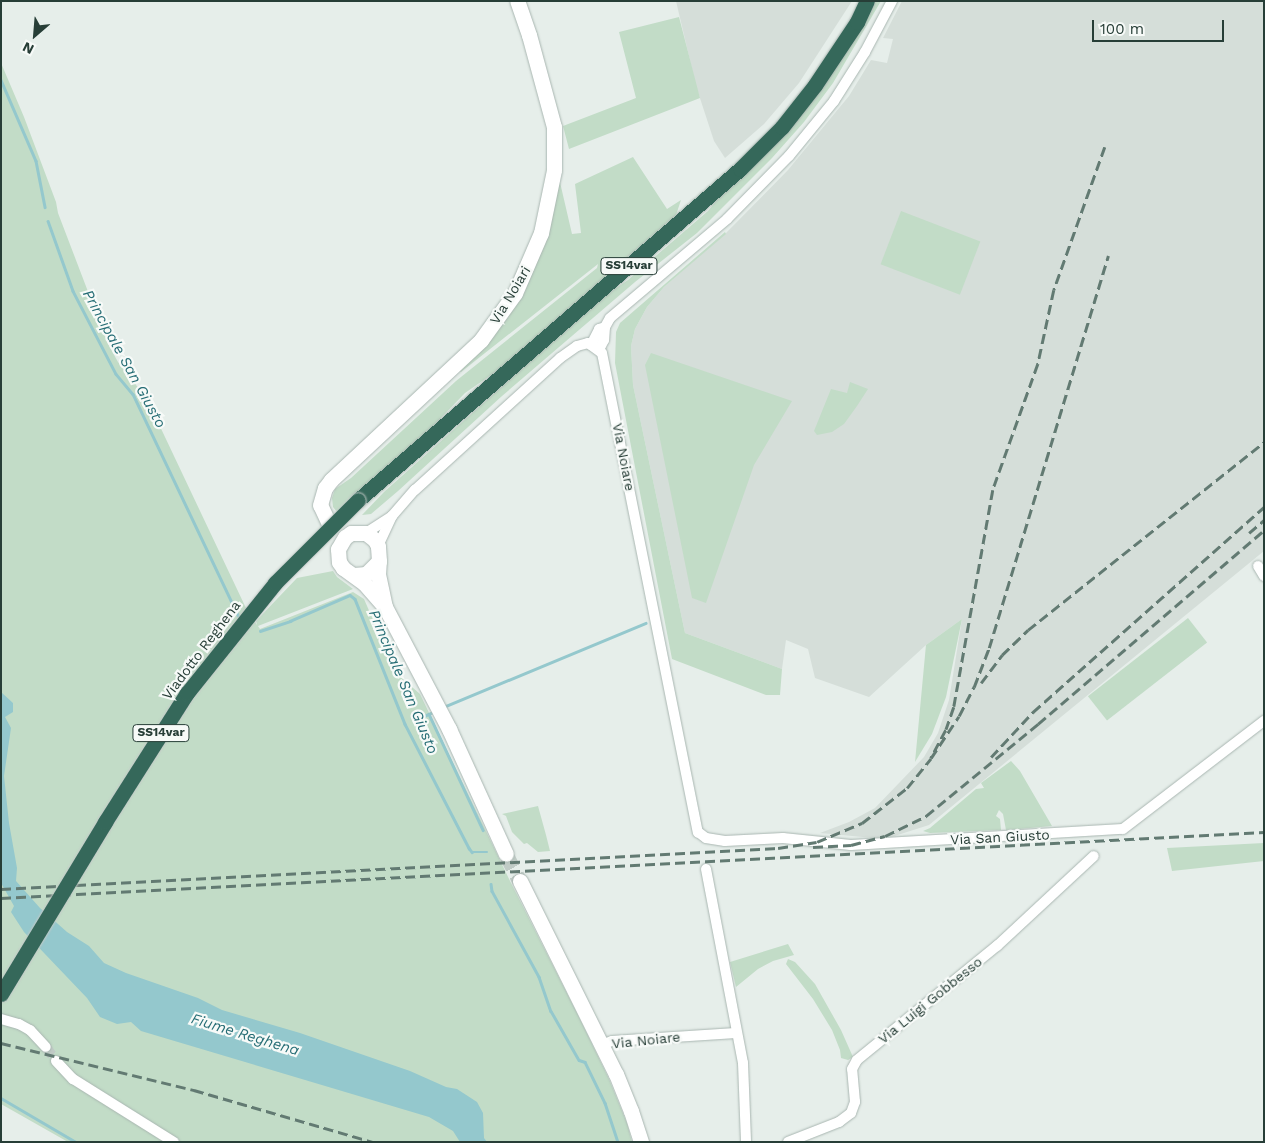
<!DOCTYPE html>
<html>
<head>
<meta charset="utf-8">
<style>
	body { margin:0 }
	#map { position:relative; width:1265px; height:1143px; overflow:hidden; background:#e6eeea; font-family:"Work Sans",sans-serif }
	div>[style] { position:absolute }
	.built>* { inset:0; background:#d5ded9 }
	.green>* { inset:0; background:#c2dcc7; transform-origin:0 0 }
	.water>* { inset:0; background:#94c8cd }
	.stream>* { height:2.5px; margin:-1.25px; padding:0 1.25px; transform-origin:1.25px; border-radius:1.25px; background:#94c8cd }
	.street-tunnel>* { height:10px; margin-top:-5px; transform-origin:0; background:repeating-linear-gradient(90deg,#c0cbc6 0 10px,transparent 0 15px) }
	.secondary-tunnel>* { height:15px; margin-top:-7.5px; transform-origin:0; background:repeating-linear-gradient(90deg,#c0cbc6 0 15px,transparent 0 23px) }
	.roads { filter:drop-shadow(0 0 1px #a9b6b1) drop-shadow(0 0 1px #a9b6b1) }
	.street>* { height:10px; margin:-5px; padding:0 5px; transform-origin:5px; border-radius:5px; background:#fff }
	.secondary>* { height:15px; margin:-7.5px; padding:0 7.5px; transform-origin:7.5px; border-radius:7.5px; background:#fff }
	.highway>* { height:15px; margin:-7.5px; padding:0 7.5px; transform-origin:7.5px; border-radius:7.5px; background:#35685a }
	.rail>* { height:2.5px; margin-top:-1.25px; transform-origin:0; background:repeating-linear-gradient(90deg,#627a72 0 10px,transparent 0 15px) }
	.bridges { filter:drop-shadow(0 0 1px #c3c9c7) drop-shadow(0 0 1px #c3c9c7) }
	.highway-bridge>* { height:15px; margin:-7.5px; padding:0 7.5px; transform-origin:7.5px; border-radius:7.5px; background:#35685a }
	span { translate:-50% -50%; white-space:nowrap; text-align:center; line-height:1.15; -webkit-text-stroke:4.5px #f7faf8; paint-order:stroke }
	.shield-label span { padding:1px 4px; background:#f7faf8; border:1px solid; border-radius:4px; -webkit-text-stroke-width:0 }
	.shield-label { font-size:12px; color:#273e37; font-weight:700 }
	.street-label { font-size:14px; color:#273e37 }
	.water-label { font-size:15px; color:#266d75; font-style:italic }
	.frame { position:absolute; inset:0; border:2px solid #273e37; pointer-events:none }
	.north { position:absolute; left:10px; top:10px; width:50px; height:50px; -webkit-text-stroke:4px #f7faf8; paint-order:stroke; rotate:207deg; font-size:14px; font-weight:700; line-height:20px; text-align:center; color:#273e37 }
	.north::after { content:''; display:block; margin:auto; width:18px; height:22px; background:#273e37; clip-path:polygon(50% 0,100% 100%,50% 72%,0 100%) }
	.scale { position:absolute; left:1092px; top:20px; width:132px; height:22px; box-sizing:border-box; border:2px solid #273e37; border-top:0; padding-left:6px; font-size:15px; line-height:18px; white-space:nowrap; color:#273e37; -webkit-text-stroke:4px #f7faf8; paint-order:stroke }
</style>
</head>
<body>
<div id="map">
	<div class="built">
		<div style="clip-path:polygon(676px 1px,852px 1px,799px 83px,764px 124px,725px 158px,714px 141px,696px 86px)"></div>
		<div style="clip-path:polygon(902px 1px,1264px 1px,1264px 551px,929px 825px,885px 839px,820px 833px,849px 822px,875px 808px,924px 757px,938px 733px,949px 700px,962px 619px,926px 645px,869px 697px,815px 678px,808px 649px,786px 640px,782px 669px,685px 633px,633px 385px,631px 346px,635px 329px,647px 307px,664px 287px,726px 233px,788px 170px,849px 96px,871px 60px,887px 63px,893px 39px,883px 38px)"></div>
	</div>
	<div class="green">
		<div style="clip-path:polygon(875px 1px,881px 1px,833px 83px,804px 122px,772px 158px,697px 233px,635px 282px,502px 396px,398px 491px,371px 514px,362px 515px,384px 492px,599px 300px,628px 280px,708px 211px,869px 13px)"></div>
		<div style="clip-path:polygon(679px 17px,700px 98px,569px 149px,563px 126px,636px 98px,619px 32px)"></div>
		<div style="clip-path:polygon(1px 63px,24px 117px,56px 202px,58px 213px,108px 344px,118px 362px,147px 399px,245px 606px,257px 625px,256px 621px,297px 578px,333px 571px,337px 577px,353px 589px,258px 626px,260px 629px,353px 592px,364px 599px,396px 673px,420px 694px,511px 883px,577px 1013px,609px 1079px,627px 1123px,632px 1142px,68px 1142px,1px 1104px)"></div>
		<div style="clip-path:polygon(633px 157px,667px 209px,681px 200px,676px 215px,501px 368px,465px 393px,432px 427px,338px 513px,333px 507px,332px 498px,335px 489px,351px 478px,456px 381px,597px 268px,598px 264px,461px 372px,458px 370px,530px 277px,543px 248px,553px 213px,559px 178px,572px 234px,581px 233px,575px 184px)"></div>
		<div style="left:901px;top:211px;width:85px;height:57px;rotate:21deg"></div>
		<div style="clip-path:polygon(725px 232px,726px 234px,664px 287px,647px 307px,635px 329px,631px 346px,633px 385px,685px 633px,782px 669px,780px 695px,766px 695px,672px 659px,615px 363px,616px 332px,620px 323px)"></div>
		<div style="clip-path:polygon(651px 353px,792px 401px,754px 465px,706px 603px,692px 598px,645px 365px)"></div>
		<div style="clip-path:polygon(850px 382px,868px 389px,857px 406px,844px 424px,832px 432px,817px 435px,814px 431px,831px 389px,847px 393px)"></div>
		<div style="left:1188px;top:618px;width:31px;height:127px;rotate:52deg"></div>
		<div style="clip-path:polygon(962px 619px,946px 697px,932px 734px,915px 762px,926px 645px)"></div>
		<div style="clip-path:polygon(1011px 761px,1020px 771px,1052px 826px,1006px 830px,1003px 814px,999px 810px,996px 816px,1000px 819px,1001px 830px,930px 833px,923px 831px,930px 828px,976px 789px,984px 788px,981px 783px)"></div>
		<div style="clip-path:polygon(538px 806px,546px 835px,550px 851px,538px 852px,527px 843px,524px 844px,512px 832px,506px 816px,502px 814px)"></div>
		<div style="clip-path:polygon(1264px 843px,1264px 861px,1172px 871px,1167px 848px)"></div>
		<div style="clip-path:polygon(788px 944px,794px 955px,773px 961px,758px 969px,736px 987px,730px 962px)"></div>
		<div style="clip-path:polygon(788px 959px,795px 962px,815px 984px,841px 1030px,853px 1057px,848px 1060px,841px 1058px,840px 1050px,832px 1030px,813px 999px,786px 964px)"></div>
	</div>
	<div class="water">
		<div style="clip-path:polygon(1px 692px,13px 703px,13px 712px,5px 717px,11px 728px,4px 776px,9px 823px,17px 868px,16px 881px,40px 908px,67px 932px,89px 946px,104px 963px,126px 973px,198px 998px,222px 1010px,300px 1033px,410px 1071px,446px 1087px,457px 1089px,477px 1102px,483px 1113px,484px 1138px,487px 1142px,460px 1142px,453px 1131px,429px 1117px,141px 1031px,131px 1022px,117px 1024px,100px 1017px,87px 998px,24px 932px,11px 912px,14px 906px,1px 883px)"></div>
	</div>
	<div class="stream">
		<div style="left:1px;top:80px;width:88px;rotate:66.6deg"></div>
		<div style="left:36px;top:161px;width:47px;rotate:78.9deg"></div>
		<div style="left:48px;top:221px;width:74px;rotate:70.3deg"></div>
		<div style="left:73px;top:291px;width:93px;rotate:62.6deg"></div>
		<div style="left:116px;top:374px;width:26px;rotate:50deg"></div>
		<div style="left:133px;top:394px;width:245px;rotate:64.6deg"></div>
		<div style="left:260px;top:631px;width:32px;rotate:-18deg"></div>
		<div style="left:290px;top:621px;width:65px;rotate:-23.4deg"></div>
		<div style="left:350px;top:595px;width:6px;rotate:39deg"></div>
		<div style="left:355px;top:599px;width:135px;rotate:68.2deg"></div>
		<div style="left:405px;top:724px;width:140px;rotate:62.7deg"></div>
		<div style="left:469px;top:848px;width:5px;rotate:53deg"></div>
		<div style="left:472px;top:852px;width:15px"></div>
		<div style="left:446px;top:706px;width:216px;rotate:-22.6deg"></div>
		<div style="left:429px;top:714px;width:128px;rotate:65deg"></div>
		<div style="left:422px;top:717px;width:10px;rotate:-24deg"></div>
		<div style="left:491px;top:884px;width:7px;rotate:82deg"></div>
		<div style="left:492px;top:891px;width:98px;rotate:61.3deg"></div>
		<div style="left:539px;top:977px;width:36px;rotate:71deg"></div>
		<div style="left:551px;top:1011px;width:56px;rotate:60.3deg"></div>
		<div style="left:579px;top:1060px;width:6px;rotate:18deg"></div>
		<div style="left:585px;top:1062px;width:46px;rotate:64deg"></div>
		<div style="left:605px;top:1103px;width:41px;rotate:71.6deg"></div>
		<div style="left:1px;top:1098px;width:87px;rotate:30.4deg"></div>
	</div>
	<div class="street-tunnel">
		<div style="left:46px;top:1047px;width:17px;rotate:54deg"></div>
	</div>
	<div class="secondary-tunnel">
		<div style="left:506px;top:854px;width:30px;rotate:63deg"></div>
	</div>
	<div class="roads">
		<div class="street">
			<div style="left:605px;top:327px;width:10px;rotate:-61deg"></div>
			<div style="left:610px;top:318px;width:153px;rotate:-40.2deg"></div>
			<div style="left:727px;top:219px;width:88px;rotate:-45.5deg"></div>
			<div style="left:789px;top:156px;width:71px;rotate:-50.7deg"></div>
			<div style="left:834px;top:101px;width:58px;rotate:-57.7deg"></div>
			<div style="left:865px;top:52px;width:58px;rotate:-62.1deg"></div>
			<div style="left:591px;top:345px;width:18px;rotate:-63deg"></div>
			<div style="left:599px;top:329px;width:6px;rotate:-18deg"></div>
			<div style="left:605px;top:327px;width:13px;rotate:94deg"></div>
			<div style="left:604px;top:340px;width:11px;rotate:117deg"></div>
			<div style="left:392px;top:516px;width:35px;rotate:-49deg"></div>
			<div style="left:415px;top:490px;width:196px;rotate:-42.3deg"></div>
			<div style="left:560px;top:358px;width:21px;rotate:-35deg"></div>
			<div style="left:577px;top:346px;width:11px;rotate:-15deg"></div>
			<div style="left:588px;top:343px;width:17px;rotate:36deg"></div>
			<div style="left:602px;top:353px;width:489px;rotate:78.7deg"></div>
			<div style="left:698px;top:832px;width:10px;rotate:37deg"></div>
			<div style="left:706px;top:838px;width:19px;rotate:9deg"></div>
			<div style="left:725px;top:841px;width:58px;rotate:-3deg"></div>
			<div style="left:783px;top:838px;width:68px;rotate:5.9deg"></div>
			<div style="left:851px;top:845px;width:272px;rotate:-3.4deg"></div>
			<div style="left:1123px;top:829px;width:178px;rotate:-37.5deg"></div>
			<div style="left:366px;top:533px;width:31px;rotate:-33deg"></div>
			<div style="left:392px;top:516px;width:33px;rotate:115deg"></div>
			<div style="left:1258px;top:566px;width:12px;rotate:59deg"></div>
			<div style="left:706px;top:869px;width:197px;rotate:79.2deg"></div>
			<div style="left:743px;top:1063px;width:79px;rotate:87.8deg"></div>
			<div style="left:1px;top:1019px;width:19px;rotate:16deg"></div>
			<div style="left:19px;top:1024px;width:13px;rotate:29deg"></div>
			<div style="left:30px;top:1030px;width:23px;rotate:47deg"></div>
			<div style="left:601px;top:1045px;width:12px;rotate:-20deg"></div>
			<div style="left:612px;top:1041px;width:124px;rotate:-3.7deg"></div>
			<div style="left:56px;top:1061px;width:25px;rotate:47deg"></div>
			<div style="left:73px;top:1079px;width:119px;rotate:32deg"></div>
			<div style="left:788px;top:1142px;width:55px;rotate:-21.4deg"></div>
			<div style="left:839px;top:1122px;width:15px;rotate:-37deg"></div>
			<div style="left:851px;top:1113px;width:12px;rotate:-70deg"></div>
			<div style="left:855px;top:1102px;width:33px;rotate:-95deg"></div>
			<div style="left:852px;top:1069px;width:10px;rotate:-61deg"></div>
			<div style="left:857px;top:1060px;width:181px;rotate:-39.2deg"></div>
			<div style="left:997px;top:946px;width:132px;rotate:-42.9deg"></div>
		</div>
		<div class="secondary">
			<div style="left:330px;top:526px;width:23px;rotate:-115deg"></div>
			<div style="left:320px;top:505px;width:18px;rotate:-74deg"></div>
			<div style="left:325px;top:488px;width:10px;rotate:-53deg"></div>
			<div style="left:331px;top:480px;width:205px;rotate:-43deg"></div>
			<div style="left:481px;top:340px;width:58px;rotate:-54.1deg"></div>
			<div style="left:515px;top:293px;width:65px;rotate:-66.6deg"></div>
			<div style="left:541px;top:233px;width:64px;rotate:-78.3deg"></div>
			<div style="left:554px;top:170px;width:43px;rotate:-90deg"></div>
			<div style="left:554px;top:127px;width:95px;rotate:-105.2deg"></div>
			<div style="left:529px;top:35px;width:36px;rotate:-109deg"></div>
			<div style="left:354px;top:575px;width:12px;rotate:-5deg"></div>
			<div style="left:366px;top:574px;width:18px;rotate:-45deg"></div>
			<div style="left:379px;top:561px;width:15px;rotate:-94deg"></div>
			<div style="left:378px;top:546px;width:7px;rotate:-117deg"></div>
			<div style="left:375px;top:540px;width:11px;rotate:-142deg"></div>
			<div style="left:366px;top:533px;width:15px;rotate:180deg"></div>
			<div style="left:351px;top:533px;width:7px;rotate:146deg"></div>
			<div style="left:345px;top:537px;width:14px;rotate:120deg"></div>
			<div style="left:338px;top:549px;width:13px;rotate:86deg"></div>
			<div style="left:339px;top:562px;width:7px;rotate:56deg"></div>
			<div style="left:343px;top:568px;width:26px;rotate:36deg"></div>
			<div style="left:364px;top:583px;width:32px;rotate:49deg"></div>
			<div style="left:385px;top:607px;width:34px;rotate:-102deg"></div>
			<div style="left:378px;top:574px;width:13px;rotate:-86deg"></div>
			<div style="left:385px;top:607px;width:138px;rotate:62.3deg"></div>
			<div style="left:449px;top:729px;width:137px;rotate:65.5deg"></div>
			<div style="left:520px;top:881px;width:216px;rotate:63.6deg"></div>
			<div style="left:616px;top:1074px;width:40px;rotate:68deg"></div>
			<div style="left:631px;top:1111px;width:33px;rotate:72deg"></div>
		</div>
		<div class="highway">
			<div style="left:358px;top:500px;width:505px;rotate:-40.91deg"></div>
			<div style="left:740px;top:169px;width:59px;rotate:-45deg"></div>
			<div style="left:782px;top:127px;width:53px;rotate:-51.8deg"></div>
			<div style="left:815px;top:85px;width:76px;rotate:-56.3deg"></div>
			<div style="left:857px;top:22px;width:23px;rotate:-65deg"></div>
		</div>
	</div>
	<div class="rail">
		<div style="left:1105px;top:147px;width:152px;rotate:109.6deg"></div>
		<div style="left:1054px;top:290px;width:76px;rotate:102.2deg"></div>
		<div style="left:1038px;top:364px;width:134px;rotate:109.7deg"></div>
		<div style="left:993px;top:490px;width:220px;rotate:100.2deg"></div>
		<div style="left:954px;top:707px;width:24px;rotate:109deg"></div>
		<div style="left:946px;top:730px;width:32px;rotate:118deg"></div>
		<div style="left:931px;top:758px;width:50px;rotate:-56.3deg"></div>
		<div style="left:959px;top:716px;width:33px;rotate:-63deg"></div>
		<div style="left:974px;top:687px;width:42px;rotate:-69deg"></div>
		<div style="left:989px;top:648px;width:410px;rotate:-73.1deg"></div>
		<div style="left:1249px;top:533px;width:20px;rotate:-41deg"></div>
		<div style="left:981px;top:683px;width:35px;rotate:-53deg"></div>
		<div style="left:1002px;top:655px;width:36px;rotate:-44deg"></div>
		<div style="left:1028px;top:630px;width:302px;rotate:-38.5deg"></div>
		<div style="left:991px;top:757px;width:62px;rotate:-47deg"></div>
		<div style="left:1033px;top:712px;width:309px;rotate:-41.6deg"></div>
		<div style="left:813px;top:847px;width:38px;rotate:-3deg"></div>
		<div style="left:851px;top:845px;width:35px;rotate:-15deg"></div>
		<div style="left:885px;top:836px;width:46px;rotate:-26deg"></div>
		<div style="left:926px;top:816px;width:145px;rotate:-39.4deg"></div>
		<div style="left:1038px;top:724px;width:298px;rotate:-40.6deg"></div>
		<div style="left:1px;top:889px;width:778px;rotate:-3.02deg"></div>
		<div style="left:778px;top:848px;width:39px;rotate:-9deg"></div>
		<div style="left:817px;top:842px;width:49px;rotate:-22.9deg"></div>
		<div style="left:862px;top:823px;width:57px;rotate:-37.9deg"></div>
		<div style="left:907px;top:788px;width:38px;rotate:-51deg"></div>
		<div style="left:1px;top:898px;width:1265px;rotate:-2.99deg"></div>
		<div style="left:1px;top:1043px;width:199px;rotate:13.7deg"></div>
		<div style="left:194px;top:1090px;width:186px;rotate:16.2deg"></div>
	</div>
	<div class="bridges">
		<div class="highway-bridge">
			<div style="left:1px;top:994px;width:201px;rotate:-58.8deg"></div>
			<div style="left:105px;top:822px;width:153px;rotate:-57.6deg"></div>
			<div style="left:187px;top:693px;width:141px;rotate:-51.3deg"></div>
			<div style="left:275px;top:583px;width:117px;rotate:-45deg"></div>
		</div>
	</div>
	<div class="shield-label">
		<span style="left:629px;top:266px">SS14var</span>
		<span style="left:161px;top:733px">SS14var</span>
	</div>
	<div class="street-label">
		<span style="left:510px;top:295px;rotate:-59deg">Via Noiari</span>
		<span style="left:624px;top:457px;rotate:79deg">Via Noiare</span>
		<span style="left:201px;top:650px;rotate:-53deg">Viadotto Reghena</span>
		<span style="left:1000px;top:837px;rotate:-3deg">Via San Giusto</span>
		<span style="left:930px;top:1000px;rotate:-39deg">Via Luigi Gobbesso</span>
		<span style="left:646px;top:1040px;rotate:-6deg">Via Noiare</span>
	</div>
	<div class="water-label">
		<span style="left:124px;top:359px;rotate:61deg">Principale San Giusto</span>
		<span style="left:403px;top:682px;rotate:67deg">Principale San Giusto</span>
		<span style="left:245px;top:1035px;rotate:17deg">Fiume Reghena</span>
	</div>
	<div class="frame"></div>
	<div class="north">N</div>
	<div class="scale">100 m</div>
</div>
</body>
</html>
